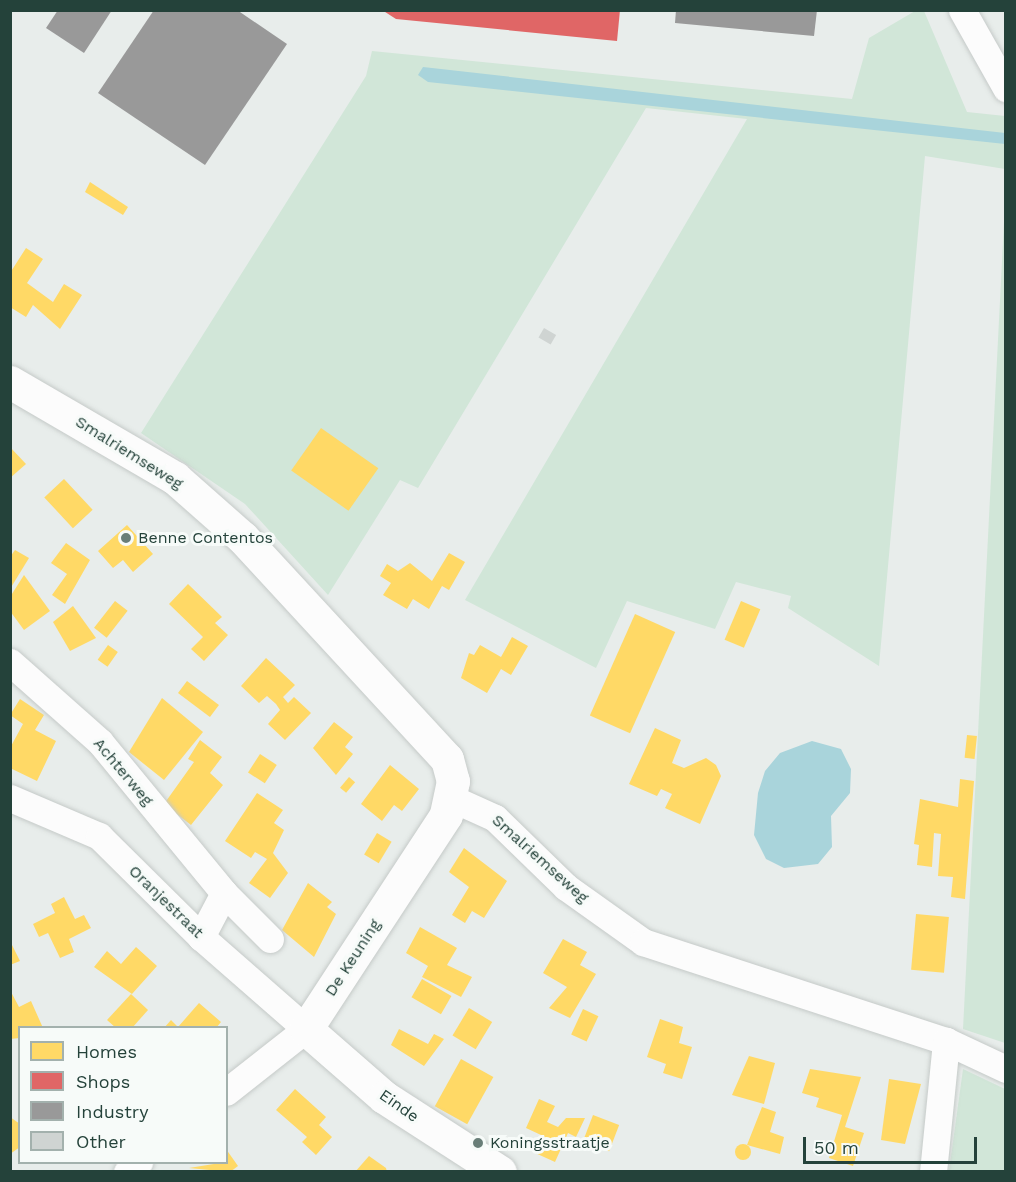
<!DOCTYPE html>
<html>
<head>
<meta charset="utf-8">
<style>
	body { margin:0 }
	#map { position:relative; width:1016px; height:1182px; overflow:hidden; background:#e8edeb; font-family:"Work Sans",sans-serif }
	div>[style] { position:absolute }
	.green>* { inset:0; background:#d1e6d8 }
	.water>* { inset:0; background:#a9d4db }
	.homes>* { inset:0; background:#ffd966; transform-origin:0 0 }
	.round { border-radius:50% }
	.shops>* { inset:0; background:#e06666 }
	.industry>* { inset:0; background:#999 }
	.building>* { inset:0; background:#cfd4d2; transform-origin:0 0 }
	.roads { filter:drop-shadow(0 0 2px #c5cac8) drop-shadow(0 0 2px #c5cac8) }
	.street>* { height:27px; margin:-13.5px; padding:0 13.5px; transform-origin:13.5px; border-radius:13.5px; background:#fcfcfc }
	.secondary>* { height:33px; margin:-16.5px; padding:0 16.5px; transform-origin:16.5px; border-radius:16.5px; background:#fcfcfc }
	.dots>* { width:16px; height:16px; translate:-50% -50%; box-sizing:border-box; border:3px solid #f7fbf9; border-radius:50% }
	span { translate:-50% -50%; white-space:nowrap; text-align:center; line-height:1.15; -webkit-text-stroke:6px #f7fbf9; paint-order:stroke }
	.street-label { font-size:16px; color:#24423a }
	.poi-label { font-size:16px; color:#24423a }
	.left { translate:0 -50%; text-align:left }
	.frame { position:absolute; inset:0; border:12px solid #24423a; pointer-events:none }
	.legend { position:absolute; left:18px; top:1026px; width:210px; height:138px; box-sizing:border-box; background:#f7fbf9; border:2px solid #a3b1ad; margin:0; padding:8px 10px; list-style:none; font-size:18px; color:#24423a }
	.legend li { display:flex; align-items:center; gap:12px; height:30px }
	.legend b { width:30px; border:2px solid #a3b1ad }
	.scale { position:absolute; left:803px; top:1137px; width:174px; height:27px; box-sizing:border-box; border:3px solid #24423a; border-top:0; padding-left:8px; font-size:18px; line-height:21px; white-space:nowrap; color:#24423a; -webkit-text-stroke:4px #f7fbf9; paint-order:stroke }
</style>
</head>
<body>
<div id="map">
	<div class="green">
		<div style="clip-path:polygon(915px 11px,924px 11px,967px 112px,1005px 116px,1005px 169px,925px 156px,879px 666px,788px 608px,791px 596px,736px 582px,715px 629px,627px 601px,596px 668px,465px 600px,747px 119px,646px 108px,418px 488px,400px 480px,328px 595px,245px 504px,141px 433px,366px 76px,372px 51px,852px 99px,869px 38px)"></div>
		<div style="clip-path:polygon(1005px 202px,1006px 1043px,1005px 1043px,963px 1029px)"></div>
		<div style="clip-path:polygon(963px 1069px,1005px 1089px,1005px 1171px,949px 1171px)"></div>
	</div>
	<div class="water">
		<div style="clip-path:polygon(423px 67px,1005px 133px,1005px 144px,428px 82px,418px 75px)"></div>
		<div style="clip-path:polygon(812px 741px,841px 749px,851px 769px,850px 793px,831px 816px,832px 847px,818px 864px,784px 868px,766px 859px,754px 835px,758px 793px,765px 771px,780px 753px)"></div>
	</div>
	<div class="homes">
		<div style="clip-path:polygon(90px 182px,128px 207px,123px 215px,85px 192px)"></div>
		<div style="clip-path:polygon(26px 248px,43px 259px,27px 283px,53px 302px,64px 284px,82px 295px,60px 329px,33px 305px,26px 317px,10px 307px,10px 273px)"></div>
		<div style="left:321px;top:428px;width:70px;height:52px;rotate:35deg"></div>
		<div style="clip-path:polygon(10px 447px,26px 464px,10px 478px)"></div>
		<div style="left:64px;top:479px;width:42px;height:27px;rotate:47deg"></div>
		<div style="clip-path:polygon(127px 525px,153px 554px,133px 572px,123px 560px,113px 568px,98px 551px)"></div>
		<div style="clip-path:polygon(66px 543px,90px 560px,65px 604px,52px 595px,67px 574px,51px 563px)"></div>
		<div style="clip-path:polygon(15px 550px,29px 558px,10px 589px,10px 557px)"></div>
		<div style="clip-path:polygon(449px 553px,465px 562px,449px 590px,442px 586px,429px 609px,413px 599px,407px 609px,383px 595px,391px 583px,380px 576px,387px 564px,398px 571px,410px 563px,432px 581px)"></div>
		<div style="clip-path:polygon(24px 575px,50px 611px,24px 630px,10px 611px,10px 597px)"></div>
		<div style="clip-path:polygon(188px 584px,222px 617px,215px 623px,228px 635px,204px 661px,191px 649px,203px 637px,169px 604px)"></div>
		<div style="left:115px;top:601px;width:16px;height:34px;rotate:38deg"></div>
		<div style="left:741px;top:601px;width:21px;height:42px;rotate:23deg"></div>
		<div style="clip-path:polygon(73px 606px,96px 638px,70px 651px,53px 622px)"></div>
		<div style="left:635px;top:614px;width:44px;height:111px;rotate:24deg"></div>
		<div style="clip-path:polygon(512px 637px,528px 646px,511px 675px,501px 669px,487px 693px,461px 678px,469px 653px,474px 655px,480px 645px,501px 657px)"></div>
		<div style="left:108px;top:645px;width:12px;height:18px;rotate:35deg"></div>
		<div style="clip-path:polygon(266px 658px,295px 685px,283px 697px,288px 703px,294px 697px,311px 713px,285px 740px,268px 724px,280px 710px,276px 704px,267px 696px,259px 703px,241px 686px)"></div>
		<div style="left:187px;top:681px;width:40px;height:15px;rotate:37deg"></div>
		<div style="clip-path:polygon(162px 698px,203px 732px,164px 780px,129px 752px)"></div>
		<div style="clip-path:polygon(20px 699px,44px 715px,35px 730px,56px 741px,37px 781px,10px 768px,10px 748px,23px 724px,10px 715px)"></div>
		<div style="clip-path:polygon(334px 722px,353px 737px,345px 747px,353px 754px,336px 775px,313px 748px)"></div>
		<div style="clip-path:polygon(655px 728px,681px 740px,672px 763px,684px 768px,706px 758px,716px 765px,721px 776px,700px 824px,665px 808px,672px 794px,661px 789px,657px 796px,629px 784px)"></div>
		<div style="left:967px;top:735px;width:10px;height:23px;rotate:6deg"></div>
		<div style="clip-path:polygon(200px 740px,222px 757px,210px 773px,223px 785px,191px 825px,164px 804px,194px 762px,188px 759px)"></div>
		<div style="left:260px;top:754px;width:20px;height:22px;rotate:33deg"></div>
		<div style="clip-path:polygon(390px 765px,419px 789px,402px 811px,394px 805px,382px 821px,361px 804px)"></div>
		<div style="left:349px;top:777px;width:8px;height:14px;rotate:40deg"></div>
		<div style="clip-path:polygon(960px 779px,974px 781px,965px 899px,951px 897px,953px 877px,938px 876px,941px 834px,934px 833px,932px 867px,917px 865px,919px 845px,914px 844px,920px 799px,958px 807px)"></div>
		<div style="clip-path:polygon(257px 793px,283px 810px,274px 823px,284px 830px,273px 853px,288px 873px,270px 898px,249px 883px,267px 859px,255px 852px,251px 858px,225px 841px)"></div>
		<div style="left:377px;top:833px;width:17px;height:25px;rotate:31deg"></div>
		<div style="clip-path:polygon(464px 848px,507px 881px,484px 918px,472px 911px,465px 923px,452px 915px,469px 887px,449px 872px)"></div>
		<div style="clip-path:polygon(308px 883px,332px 902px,327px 907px,336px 914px,314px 957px,282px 930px)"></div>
		<div style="clip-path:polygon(64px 897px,75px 919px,84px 915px,91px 928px,69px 939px,74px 952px,60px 958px,48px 933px,39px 937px,33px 924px,55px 913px,51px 904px)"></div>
		<div style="left:916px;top:914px;width:33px;height:56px;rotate:5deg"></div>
		<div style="clip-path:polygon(420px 927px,457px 948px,447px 965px,472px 977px,461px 997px,422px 977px,428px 966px,406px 953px)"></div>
		<div style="clip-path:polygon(563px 939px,587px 952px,580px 965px,596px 974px,570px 1018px,549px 1008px,567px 987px,543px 973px)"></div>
		<div style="clip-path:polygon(10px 941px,20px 961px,10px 965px)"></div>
		<div style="clip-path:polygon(136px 947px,157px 966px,132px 994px,94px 967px,107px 951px,121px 964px)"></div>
		<div style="left:422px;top:979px;width:34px;height:21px;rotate:30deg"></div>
		<div style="clip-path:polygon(10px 990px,19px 1007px,31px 1001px,43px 1028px,20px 1028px,20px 1038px,10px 1039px)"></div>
		<div style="clip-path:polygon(131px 994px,148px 1010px,132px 1028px,116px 1028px,107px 1020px)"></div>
		<div style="clip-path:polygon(199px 1003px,221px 1022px,216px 1028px,164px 1028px,171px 1020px,178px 1027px)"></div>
		<div style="left:469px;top:1008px;width:27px;height:32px;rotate:31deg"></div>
		<div style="left:583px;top:1009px;width:17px;height:28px;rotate:25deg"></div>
		<div style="clip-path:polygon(660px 1019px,683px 1027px,679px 1043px,692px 1047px,682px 1079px,663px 1073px,666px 1064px,647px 1057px)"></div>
		<div style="clip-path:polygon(399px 1029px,428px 1044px,434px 1034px,444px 1039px,424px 1066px,391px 1045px)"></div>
		<div style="clip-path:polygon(749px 1056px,775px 1063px,764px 1104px,732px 1095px)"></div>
		<div style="left:461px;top:1059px;width:37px;height:54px;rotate:29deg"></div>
		<div style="clip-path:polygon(810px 1069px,861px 1077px,845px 1127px,864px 1133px,853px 1166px,829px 1158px,842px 1115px,816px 1107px,819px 1098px,802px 1093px)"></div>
		<div style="clip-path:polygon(889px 1079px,921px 1084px,905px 1144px,881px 1140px)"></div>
		<div style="clip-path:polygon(295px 1089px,326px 1117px,319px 1125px,332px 1137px,316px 1155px,302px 1142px,307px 1137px,276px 1110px)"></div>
		<div style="clip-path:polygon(539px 1099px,555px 1106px,547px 1122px,558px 1127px,566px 1118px,585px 1118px,576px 1137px,568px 1133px,555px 1162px,533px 1152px,541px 1135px,526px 1128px)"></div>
		<div style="clip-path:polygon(762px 1107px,776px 1112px,770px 1132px,784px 1137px,780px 1154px,747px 1145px)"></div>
		<div style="left:593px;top:1115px;width:28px;height:28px;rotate:21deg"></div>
		<div style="clip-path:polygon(10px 1117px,20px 1124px,20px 1147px,10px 1154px)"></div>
		<div class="round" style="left:735px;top:1144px;width:16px;height:16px"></div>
		<div style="clip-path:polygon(226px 1149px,238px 1166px,230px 1172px,189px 1168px,226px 1162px)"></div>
		<div style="clip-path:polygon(369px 1156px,386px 1168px,387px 1172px,355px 1172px)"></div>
	</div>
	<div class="shops">
		<div style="clip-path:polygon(382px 10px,620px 10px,617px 41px,396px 19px)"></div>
	</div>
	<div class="industry">
		<div style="clip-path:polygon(58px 10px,112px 10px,84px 53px,46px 28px)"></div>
		<div style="clip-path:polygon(154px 10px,237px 10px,287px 44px,205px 165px,98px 93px)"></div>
		<div style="clip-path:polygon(676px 10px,817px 10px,814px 36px,675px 23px)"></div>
	</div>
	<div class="building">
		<div style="left:544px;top:328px;width:14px;height:11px;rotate:30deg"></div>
	</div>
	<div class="roads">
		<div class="street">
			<div style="left:962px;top:10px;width:90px;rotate:60.6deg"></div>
			<div style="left:10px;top:662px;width:120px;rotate:41.6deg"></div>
			<div style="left:100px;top:742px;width:195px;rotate:50.6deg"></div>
			<div style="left:224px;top:893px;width:50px;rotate:117.6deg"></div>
			<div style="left:10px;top:798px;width:97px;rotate:23.1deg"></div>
			<div style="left:99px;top:836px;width:144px;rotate:44.7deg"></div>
			<div style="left:201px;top:937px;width:140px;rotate:41.2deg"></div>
			<div style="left:306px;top:1029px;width:102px;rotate:141.8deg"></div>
			<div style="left:451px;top:798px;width:48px;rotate:24.4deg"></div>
			<div style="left:495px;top:818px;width:99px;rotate:44.2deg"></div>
			<div style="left:566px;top:887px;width:95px;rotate:35.5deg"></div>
			<div style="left:643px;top:942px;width:319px;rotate:18.1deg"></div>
			<div style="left:946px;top:1041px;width:66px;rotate:25deg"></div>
			<div style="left:224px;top:893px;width:65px;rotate:45deg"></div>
			<div style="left:127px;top:1172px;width:16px;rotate:-40deg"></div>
			<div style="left:933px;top:1172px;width:132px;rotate:-84.3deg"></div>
		</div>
		<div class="secondary">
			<div style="left:10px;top:382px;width:191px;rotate:30.2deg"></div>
			<div style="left:175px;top:478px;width:89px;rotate:41.4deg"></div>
			<div style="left:242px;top:537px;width:302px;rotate:47.3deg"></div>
			<div style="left:447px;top:759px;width:23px;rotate:75deg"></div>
			<div style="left:453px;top:781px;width:35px;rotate:102deg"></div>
			<div style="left:446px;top:815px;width:256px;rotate:123.2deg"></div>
			<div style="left:306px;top:1029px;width:103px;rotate:41.1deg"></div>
			<div style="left:384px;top:1097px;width:138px;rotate:32.9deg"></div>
		</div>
	</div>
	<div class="dots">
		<div style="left:126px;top:538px;background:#697e78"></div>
		<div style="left:478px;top:1143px;background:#697e78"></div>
	</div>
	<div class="street-label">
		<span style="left:129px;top:453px;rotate:32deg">Smalriemseweg</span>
		<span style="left:123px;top:772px;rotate:50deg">Achterweg</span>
		<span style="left:540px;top:859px;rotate:42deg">Smalriemseweg</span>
		<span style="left:166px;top:902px;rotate:44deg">Oranjestraat</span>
		<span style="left:353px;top:958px;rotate:-57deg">De Keuning</span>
		<span style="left:399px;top:1106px;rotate:35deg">Einde</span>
	</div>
	<div class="poi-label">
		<span class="left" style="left:138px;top:538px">Benne Contentos</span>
		<span class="left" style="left:490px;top:1143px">Koningsstraatje</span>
	</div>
	<div class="frame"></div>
	<ul class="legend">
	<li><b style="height:16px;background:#ffd966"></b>Homes</li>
	<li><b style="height:16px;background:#e06666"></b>Shops</li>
	<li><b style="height:16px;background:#999"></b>Industry</li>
	<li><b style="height:16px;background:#cfd4d2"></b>Other</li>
	</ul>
	<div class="scale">50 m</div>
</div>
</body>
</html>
